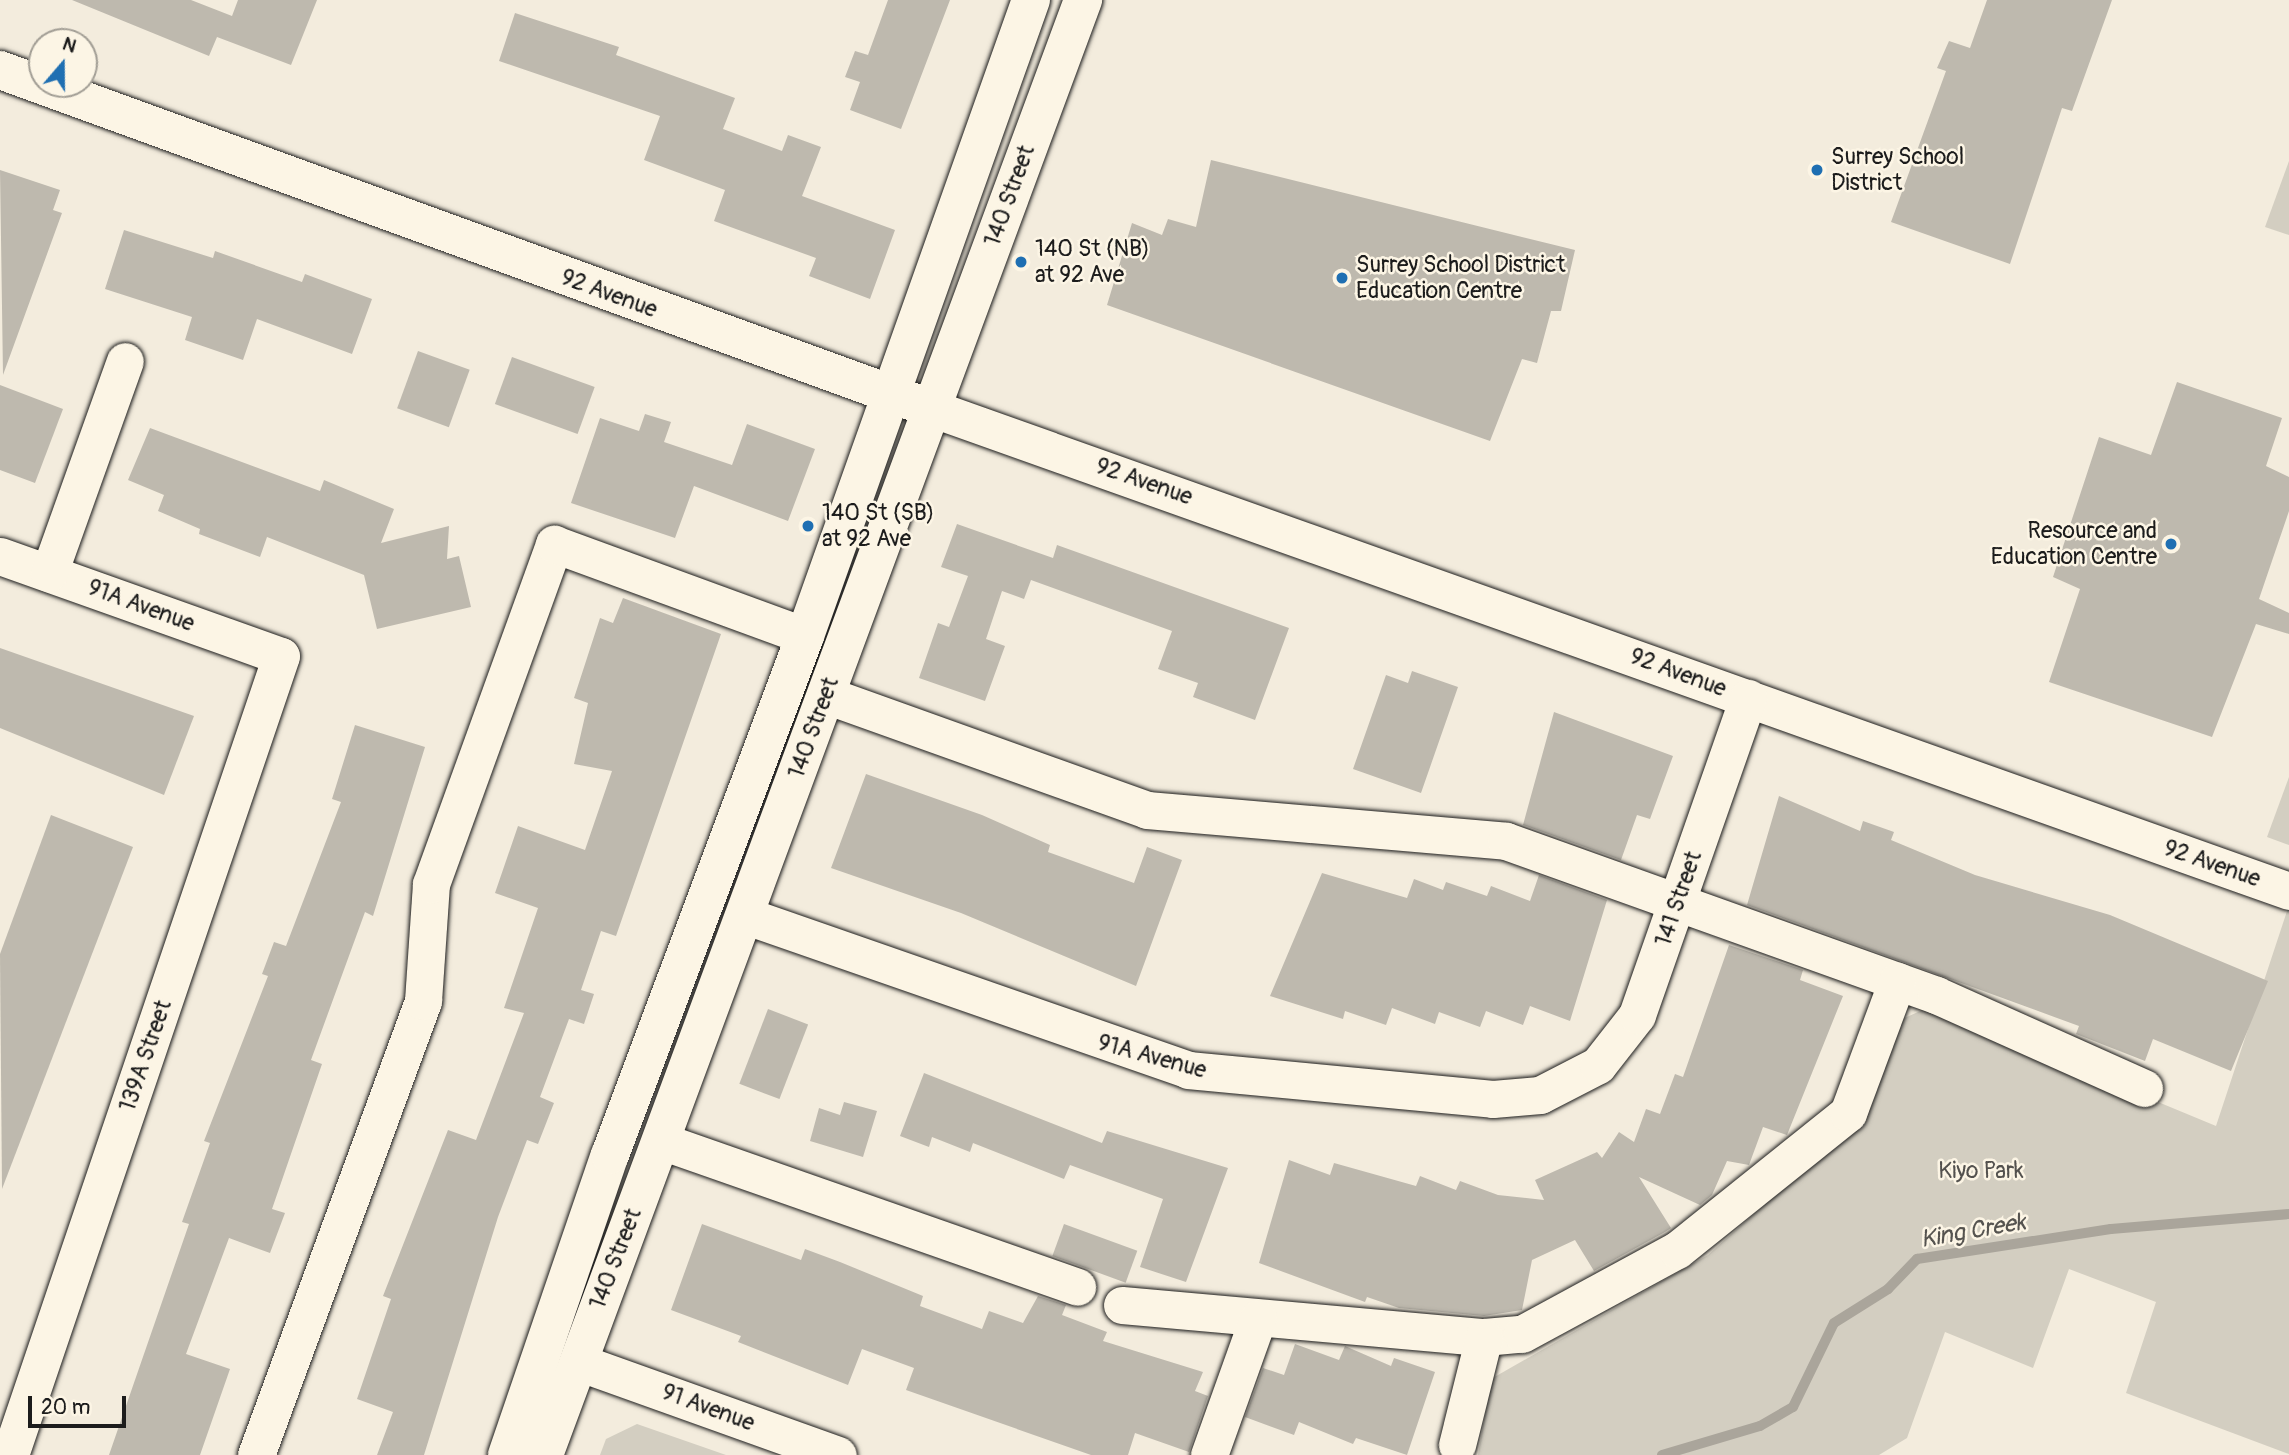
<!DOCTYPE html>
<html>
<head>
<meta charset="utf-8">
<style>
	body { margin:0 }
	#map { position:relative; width:2289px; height:1455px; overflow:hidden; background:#f3ecdd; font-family:Pangolin,sans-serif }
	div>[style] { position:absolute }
	.green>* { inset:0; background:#d3cec1 }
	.stream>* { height:10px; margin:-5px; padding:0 5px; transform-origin:5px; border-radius:5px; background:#aaa59b }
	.building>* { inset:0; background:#beb9ae; transform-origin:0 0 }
	.roads { filter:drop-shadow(0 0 2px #1c1c1c) drop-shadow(0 0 2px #1c1c1c) }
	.minor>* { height:37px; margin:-18.5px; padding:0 18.5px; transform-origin:18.5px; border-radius:18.5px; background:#fcf5e5 }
	.major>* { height:38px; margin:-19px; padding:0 19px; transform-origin:19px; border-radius:19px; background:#fcf5e5 }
	.dots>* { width:19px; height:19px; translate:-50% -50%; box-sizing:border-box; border:4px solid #fcf5e5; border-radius:50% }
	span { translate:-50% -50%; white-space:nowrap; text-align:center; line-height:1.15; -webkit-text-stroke:5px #fcf5e5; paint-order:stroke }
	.poi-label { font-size:23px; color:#1c1c1c }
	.left { translate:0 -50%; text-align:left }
	.right { translate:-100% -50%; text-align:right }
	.street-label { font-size:23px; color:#1c1c1c }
	.park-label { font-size:23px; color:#53514e }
	.water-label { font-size:24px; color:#55534f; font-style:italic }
	.north { position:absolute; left:28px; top:28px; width:70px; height:70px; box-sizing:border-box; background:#fcf5e5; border:2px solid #a29e95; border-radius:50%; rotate:20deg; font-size:19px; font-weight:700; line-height:28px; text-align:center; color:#1c1c1c }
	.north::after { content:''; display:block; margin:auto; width:24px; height:32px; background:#1f6fb2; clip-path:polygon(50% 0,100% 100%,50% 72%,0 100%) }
	.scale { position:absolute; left:28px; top:1396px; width:98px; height:32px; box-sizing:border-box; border:4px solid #1c1c1c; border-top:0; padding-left:9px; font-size:21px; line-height:24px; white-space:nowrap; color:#1c1c1c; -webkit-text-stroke:5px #fcf5e5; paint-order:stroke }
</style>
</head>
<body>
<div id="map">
	<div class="green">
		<div style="clip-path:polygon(2289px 161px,2289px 235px,2265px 227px)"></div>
		<div style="clip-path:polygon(2289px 777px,2289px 845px,2267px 837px)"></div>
		<div style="clip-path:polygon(2289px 905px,2289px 1454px,2126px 1393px,2156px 1302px,2069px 1269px,2033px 1368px,1945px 1332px,1907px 1438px,1879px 1455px,1478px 1455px,1491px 1379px,1708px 1255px,1855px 1124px,1898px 1021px,1929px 1007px,2216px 1126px)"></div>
		<div style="clip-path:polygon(637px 1424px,726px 1455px,600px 1455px,606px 1439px)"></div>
	</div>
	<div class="stream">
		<div style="left:1662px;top:1455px;width:102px;rotate:-16.5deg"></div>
		<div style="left:1760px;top:1426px;width:38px;rotate:-30deg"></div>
		<div style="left:1793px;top:1407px;width:93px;rotate:-64deg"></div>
		<div style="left:1834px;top:1323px;width:64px;rotate:-32.2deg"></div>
		<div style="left:1888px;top:1289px;width:42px;rotate:-46deg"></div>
		<div style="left:1917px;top:1259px;width:196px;rotate:-8.8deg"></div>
		<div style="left:2111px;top:1229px;width:179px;rotate:-4.8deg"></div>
	</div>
	<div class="building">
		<div style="clip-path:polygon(72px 0,191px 0,232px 16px,238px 0,317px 0,291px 65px,217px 37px,209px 56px)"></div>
		<div style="clip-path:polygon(888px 0,950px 0,901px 129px,850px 110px,860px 82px,845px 77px,855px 51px,868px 55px)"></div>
		<div style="clip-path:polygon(1987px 0,2112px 0,2072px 111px,2062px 108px,2010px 264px,1891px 222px,1946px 71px,1937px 68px,1949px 41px,1970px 48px)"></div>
		<div style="clip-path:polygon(515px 13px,619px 47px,616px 55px,735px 98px,723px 129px,782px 151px,788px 135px,821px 147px,802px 196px,895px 230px,870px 299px,809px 276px,816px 258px,714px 221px,725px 190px,644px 160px,660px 116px,499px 61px)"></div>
		<div style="clip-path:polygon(1211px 160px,1575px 250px,1561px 311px,1551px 311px,1537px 363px,1522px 359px,1490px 441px,1107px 305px,1132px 223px,1162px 235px,1168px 219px,1196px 227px)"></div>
		<div style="clip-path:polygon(0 170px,60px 190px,53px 210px,62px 213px,3px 375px)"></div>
		<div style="clip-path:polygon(124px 230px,213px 258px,215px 251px,302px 282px,305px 274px,372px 299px,352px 354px,257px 319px,243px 360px,185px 340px,192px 317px,105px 289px)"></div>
		<div style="left:418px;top:351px;width:55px;height:61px;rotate:20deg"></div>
		<div style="left:512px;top:357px;width:88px;height:50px;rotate:20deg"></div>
		<div style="clip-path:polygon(2177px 382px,2282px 418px,2266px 466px,2289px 477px,2289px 511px,2259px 599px,2289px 613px,2289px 634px,2256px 624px,2212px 737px,2049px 682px,2080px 589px,2053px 577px,2099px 437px,2151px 455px)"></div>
		<div style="clip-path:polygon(0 385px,63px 409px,35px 483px,0 470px)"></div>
		<div style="clip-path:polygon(645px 414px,671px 422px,664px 442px,732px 465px,747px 424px,815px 449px,788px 521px,694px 486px,675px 538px,571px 503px,600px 418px,639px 431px)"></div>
		<div style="clip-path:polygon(150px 428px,320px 491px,324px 480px,394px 509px,381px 543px,449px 526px,447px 559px,459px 556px,471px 607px,377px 629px,364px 575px,267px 537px,260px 557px,199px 534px,200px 529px,158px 511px,164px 495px,128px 480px)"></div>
		<div style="clip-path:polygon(957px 524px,1053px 558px,1057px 545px,1289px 628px,1255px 720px,1193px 697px,1198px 683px,1158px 669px,1172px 631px,1031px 580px,1024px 599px,1002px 591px,986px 639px,1005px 646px,985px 701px,919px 678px,938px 623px,949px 627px,968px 576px,941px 567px)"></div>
		<div style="clip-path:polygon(623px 598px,721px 634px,616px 936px,601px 931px,581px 990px,594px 994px,584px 1024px,569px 1019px,540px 1097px,554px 1103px,538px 1144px,527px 1140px,498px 1217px,424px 1455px,377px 1455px,393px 1412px,357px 1399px,391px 1299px,383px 1296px,448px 1130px,476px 1140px,524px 1013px,504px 1008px,538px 908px,495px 893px,518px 826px,585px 850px,612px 771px,574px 764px,588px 703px,574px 698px,600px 618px,613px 623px)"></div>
		<div style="clip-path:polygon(0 648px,194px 716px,164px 795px,0 728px)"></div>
		<div style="clip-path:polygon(1412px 671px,1458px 687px,1421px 793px,1353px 769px,1386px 675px,1408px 683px)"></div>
		<div style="clip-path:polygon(1554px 712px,1673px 756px,1650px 819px,1637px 815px,1621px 860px,1523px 825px)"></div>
		<div style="clip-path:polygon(355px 725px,425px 747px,373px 916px,365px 912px,311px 1060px,322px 1064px,272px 1209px,285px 1213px,270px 1253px,229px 1238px,186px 1354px,230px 1369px,200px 1455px,109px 1455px,189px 1224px,182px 1222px,210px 1143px,204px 1141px,268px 976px,262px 974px,274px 942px,286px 946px,341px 802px,332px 799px)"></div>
		<div style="clip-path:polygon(866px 774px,982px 815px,1050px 845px,1048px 852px,1134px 883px,1147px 847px,1182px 860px,1136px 986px,961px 913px,831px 868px)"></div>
		<div style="clip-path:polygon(1779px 796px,1860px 831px,1863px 821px,1894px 832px,1891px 840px,1975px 875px,2110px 915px,2268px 981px,2231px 1071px,2153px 1039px,2145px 1061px,2076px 1034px,2079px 1026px,1747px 905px)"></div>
		<div style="clip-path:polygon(51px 815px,133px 847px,2px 1189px,0 954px)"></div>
		<div style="clip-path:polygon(1322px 873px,1407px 898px,1414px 879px,1443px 890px,1446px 882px,1487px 896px,1491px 886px,1530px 901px,1539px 875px,1607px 900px,1570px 1021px,1530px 1006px,1523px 1025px,1486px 1011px,1480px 1027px,1439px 1012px,1435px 1024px,1392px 1008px,1386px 1025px,1345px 1011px,1343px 1019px,1270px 996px)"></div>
		<div style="clip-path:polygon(1729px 945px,1803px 970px,1800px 980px,1843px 996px,1787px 1135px,1763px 1127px,1749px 1165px,1727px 1161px,1712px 1195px,1700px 1205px,1639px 1177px,1671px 1228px,1665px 1232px,1594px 1271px,1575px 1240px,1532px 1260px,1522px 1310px,1484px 1316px,1399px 1308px,1367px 1297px,1365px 1302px,1259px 1263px,1289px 1160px,1330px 1175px,1334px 1163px,1416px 1186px,1420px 1176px,1456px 1190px,1460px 1181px,1498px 1195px,1544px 1200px,1535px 1180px,1597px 1152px,1602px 1158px,1619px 1132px,1634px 1142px,1646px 1109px,1660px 1114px,1675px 1074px,1683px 1077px)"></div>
		<div style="left:768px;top:1009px;width:43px;height:80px;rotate:21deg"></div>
		<div style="clip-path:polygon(924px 1073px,1102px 1143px,1107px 1131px,1228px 1168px,1186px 1282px,1140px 1267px,1163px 1199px,1070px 1165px,1064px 1179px,973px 1143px,970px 1152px,932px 1137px,929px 1147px,900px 1136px)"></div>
		<div style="clip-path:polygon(844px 1102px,877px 1111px,863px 1157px,810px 1141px,819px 1108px,840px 1115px)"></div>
		<div style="clip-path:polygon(702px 1224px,801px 1260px,805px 1249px,840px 1262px,923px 1296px,920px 1306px,982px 1329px,989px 1311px,1023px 1323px,1038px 1296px,1066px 1305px,1062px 1315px,1107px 1332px,1103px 1341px,1203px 1372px,1195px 1391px,1208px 1396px,1189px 1452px,1135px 1433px,1128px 1455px,1091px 1455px,906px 1390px,914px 1368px,862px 1349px,848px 1385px,738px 1342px,741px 1336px,671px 1310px)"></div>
		<div style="left:1064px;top:1224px;width:78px;height:34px;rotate:20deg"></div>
		<div style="clip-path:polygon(1295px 1344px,1339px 1360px,1345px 1346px,1391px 1366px,1394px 1358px,1435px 1372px,1407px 1455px,1356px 1438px,1353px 1444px,1299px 1422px,1294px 1435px,1245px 1417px,1263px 1368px,1284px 1375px)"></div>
	</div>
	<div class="roads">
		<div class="minor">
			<div style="left:931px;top:408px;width:1441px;rotate:19.58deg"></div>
			<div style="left:0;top:556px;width:298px;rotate:19.6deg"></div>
			<div style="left:281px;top:656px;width:844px;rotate:108.74deg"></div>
			<div style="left:49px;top:573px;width:225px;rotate:-70.3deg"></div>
			<div style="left:826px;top:695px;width:341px;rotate:19.7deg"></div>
			<div style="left:1147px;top:810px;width:360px;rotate:4.9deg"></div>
			<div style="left:1506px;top:841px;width:457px;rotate:19.7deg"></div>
			<div style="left:1936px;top:995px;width:228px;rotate:24.1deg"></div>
			<div style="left:744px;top:915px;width:470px;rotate:19.2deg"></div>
			<div style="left:1188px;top:1070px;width:306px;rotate:5.4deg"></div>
			<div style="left:1493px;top:1099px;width:47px;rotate:-4.9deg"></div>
			<div style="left:1540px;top:1095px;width:65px;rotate:-27.3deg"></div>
			<div style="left:1598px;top:1065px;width:63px;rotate:-52deg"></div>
			<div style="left:1637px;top:1015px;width:336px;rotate:-70.7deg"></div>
			<div style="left:661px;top:1141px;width:441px;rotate:19.3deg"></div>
			<div style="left:1122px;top:1305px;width:363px;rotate:5.1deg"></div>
			<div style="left:1484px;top:1337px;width:38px;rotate:-5deg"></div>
			<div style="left:1522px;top:1334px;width:176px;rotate:-28.5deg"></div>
			<div style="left:1677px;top:1250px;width:219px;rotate:-38.7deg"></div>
			<div style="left:1848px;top:1113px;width:141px;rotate:-69.6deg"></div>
			<div style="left:578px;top:1362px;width:276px;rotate:19.7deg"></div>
			<div style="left:1457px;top:1445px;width:111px;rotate:-76deg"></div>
			<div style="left:256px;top:1455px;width:484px;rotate:-69.8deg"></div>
			<div style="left:423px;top:1001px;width:117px;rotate:-86.1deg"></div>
			<div style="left:431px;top:884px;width:362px;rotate:-70.1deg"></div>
			<div style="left:554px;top:544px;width:267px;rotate:20.1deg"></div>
			<div style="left:1209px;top:1455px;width:145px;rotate:-70.3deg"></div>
		</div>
		<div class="major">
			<div style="left:0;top:70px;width:975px;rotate:19.98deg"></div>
			<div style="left:507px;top:1455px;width:317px;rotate:-71.1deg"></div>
			<div style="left:610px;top:1155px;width:554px;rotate:-69.41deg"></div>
			<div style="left:805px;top:636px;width:675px;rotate:-70.44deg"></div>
			<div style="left:544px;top:1455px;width:1552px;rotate:-69.67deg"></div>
		</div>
	</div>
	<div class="dots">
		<div style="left:1817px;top:170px;background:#1f6fb2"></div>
		<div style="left:1021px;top:262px;background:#1f6fb2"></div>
		<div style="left:1342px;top:278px;background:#1f6fb2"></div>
		<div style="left:808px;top:526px;background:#1f6fb2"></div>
		<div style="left:2171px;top:544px;background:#1f6fb2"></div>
	</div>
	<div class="poi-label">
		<span class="left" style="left:1831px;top:170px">Surrey School<br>District</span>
		<span class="left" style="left:1035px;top:262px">140 St (NB)<br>at 92 Ave</span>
		<span class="left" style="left:1356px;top:278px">Surrey School District<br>Education Centre</span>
		<span class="left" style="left:822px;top:526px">140 St (SB)<br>at 92 Ave</span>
		<span class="right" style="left:2157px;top:544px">Resource and<br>Education Centre</span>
	</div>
	<div class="street-label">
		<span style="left:1010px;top:196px;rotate:-70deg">140 Street</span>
		<span style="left:609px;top:294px;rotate:20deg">92 Avenue</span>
		<span style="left:1144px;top:482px;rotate:19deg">92 Avenue</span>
		<span style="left:141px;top:606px;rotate:20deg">91A Avenue</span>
		<span style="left:1678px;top:673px;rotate:20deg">92 Avenue</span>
		<span style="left:814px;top:728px;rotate:-70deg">140 Street</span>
		<span style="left:2212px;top:864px;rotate:19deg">92 Avenue</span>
		<span style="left:1679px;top:899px;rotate:-71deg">141 Street</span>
		<span style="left:146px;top:1056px;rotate:-71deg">139A Street</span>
		<span style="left:1152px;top:1057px;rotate:15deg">91A Avenue</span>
		<span style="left:616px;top:1259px;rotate:-69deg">140 Street</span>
		<span style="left:708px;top:1408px;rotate:20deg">91 Avenue</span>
	</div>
	<div class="park-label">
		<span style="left:1981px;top:1171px">Kiyo Park</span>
	</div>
	<div class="water-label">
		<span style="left:1973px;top:1231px;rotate:-10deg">King Creek</span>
	</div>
	<div class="north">N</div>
	<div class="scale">20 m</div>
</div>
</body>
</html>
